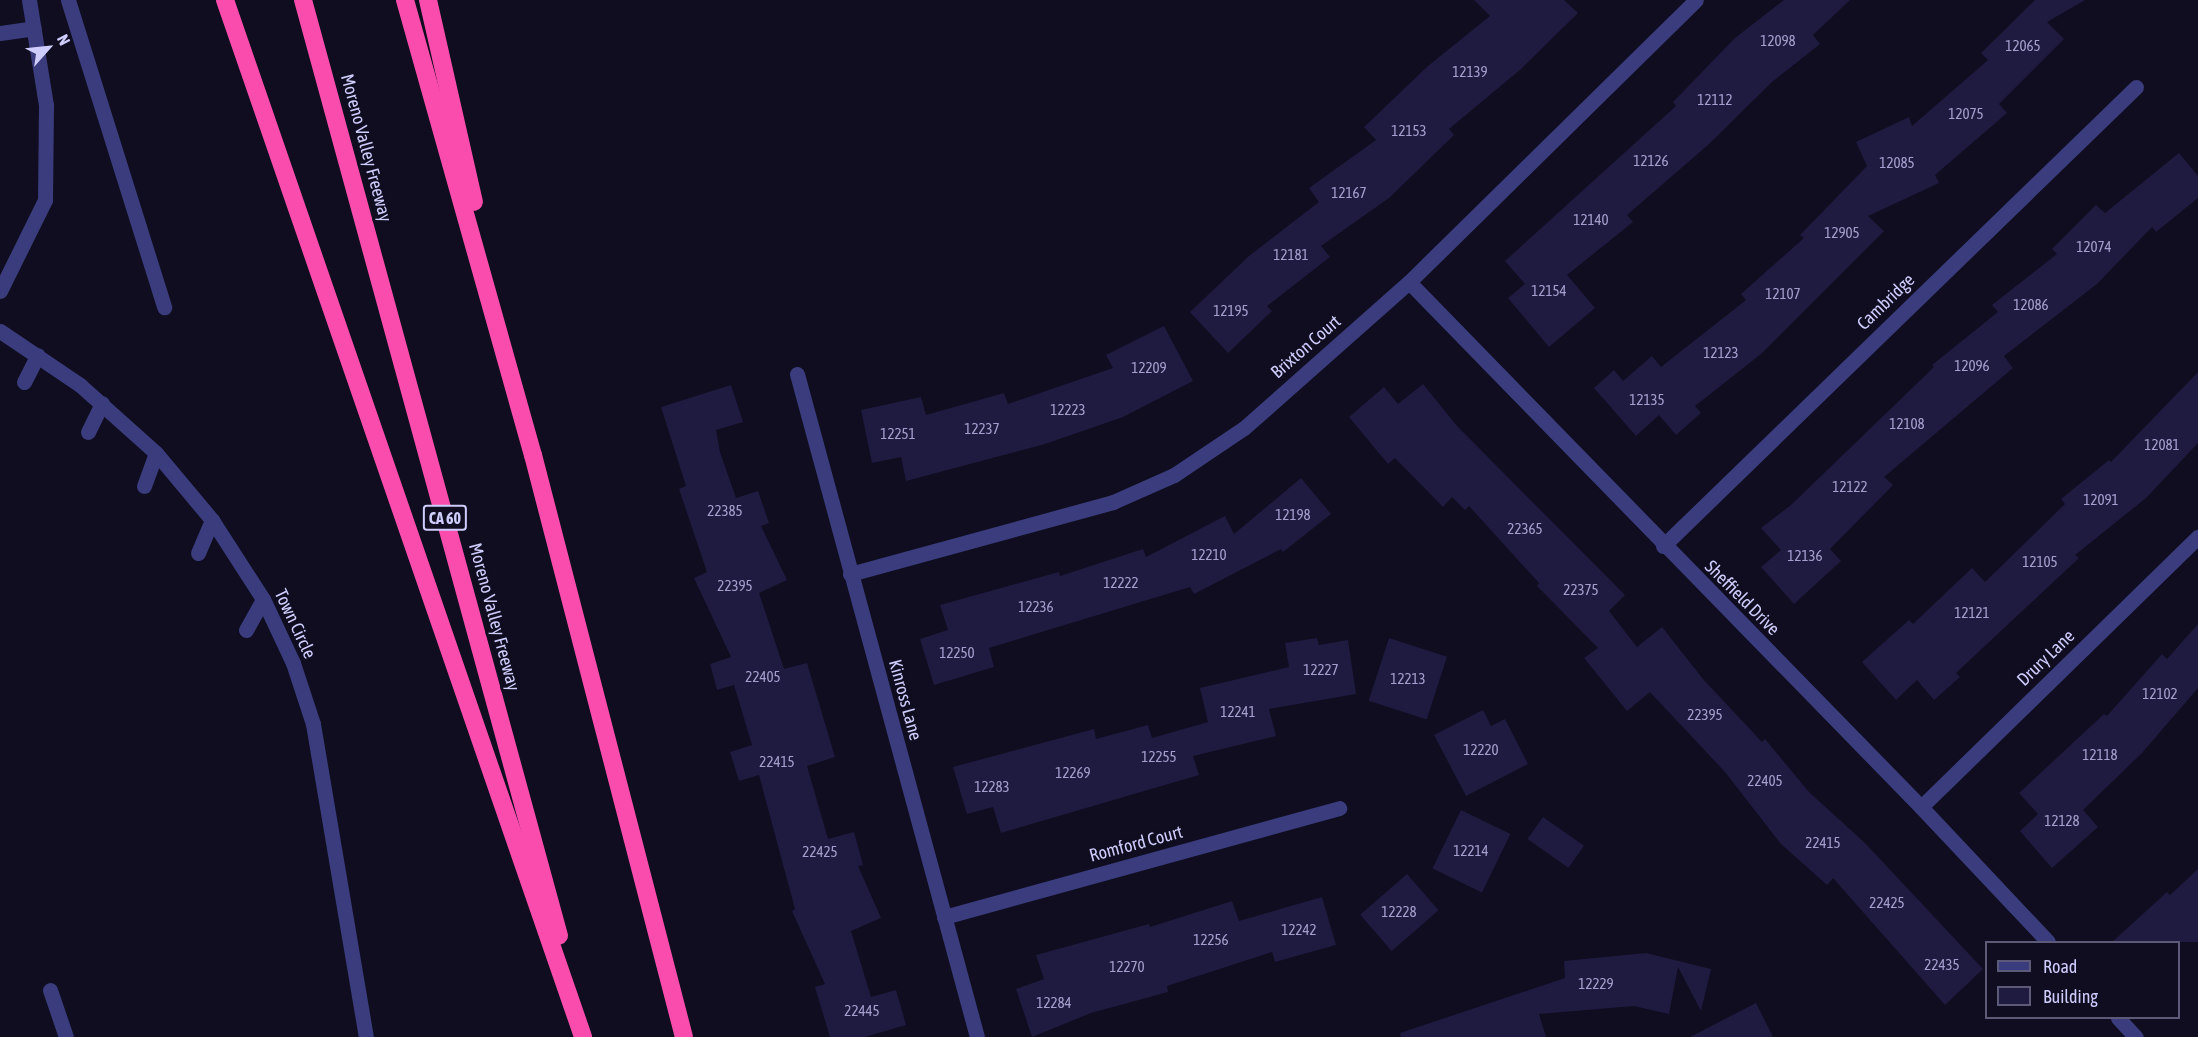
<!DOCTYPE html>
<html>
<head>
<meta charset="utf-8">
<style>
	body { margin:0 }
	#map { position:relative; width:2198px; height:1037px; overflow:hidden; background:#0f0d1f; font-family:"Asap Condensed",sans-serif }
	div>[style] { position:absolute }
	.building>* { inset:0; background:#1f1a40; transform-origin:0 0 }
	.minor>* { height:15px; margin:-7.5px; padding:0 7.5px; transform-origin:7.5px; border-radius:7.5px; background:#3a3c7d }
	.highway>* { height:18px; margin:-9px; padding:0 9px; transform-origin:9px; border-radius:9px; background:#f94cac }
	span { translate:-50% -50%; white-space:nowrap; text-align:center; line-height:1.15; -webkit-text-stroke:6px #0f0d1f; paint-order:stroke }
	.number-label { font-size:15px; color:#a3a0ce }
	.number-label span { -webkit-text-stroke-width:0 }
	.shield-label span { padding:2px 4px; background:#0f0d1f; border:2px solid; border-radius:4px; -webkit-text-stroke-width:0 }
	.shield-label { font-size:16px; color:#cfcdfd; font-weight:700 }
	.street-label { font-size:18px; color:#cfcdfd }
	.legend { position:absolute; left:1985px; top:941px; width:195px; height:78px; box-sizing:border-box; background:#0f0d1f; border:2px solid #5c5a78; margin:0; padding:8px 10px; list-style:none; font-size:18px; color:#cfcdfd }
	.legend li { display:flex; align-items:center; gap:12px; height:30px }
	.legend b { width:30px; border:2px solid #5c5a78 }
	.north { position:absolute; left:18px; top:18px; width:60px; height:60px; -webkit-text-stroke:4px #0f0d1f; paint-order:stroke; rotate:63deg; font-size:16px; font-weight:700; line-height:24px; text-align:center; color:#cfcdfd }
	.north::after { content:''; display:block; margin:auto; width:21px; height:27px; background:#cfcdfd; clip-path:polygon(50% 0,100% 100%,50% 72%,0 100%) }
</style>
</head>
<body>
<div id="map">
	<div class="building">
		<div style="clip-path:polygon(1474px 0,1564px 0,1578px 13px,1521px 69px,1449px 129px,1454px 135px,1389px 198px,1321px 246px,1330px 257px,1267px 306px,1272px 311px,1228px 353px,1190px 312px,1249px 256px,1319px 202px,1309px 188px,1376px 140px,1364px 127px,1428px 66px,1490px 16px)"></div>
		<div style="clip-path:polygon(1784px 0,1850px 0,1813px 35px,1820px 44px,1772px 82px,1708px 145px,1627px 215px,1633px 222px,1567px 275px,1595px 308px,1549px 347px,1508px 298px,1525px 284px,1505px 261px,1676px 106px,1673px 102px,1735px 38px)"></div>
		<div style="clip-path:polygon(2035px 0,2085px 0,2047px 22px,2064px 39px,1999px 104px,2007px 113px,1935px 175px,1939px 183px,1868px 216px,1884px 231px,1761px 354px,1695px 406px,1701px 413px,1676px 435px,1659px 415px,1636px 436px,1594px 388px,1614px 370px,1623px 381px,1652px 356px,1661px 367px,1746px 300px,1741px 294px,1804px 238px,1800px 235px,1867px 166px,1856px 142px,1909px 117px,1912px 126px,1988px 60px,1981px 53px)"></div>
		<div style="clip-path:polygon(2179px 153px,2198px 176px,2198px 198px,2156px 232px,2152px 227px,2097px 284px,2004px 356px,2013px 368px,1884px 477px,1893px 485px,1830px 549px,1841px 561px,1794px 604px,1761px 567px,1781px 550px,1761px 528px,1791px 505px,1934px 367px,1932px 365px,1998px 312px,1992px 305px,2057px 254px,2052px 249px,2096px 205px,2105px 213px)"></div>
		<div style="clip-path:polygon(1164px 326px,1193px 381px,1123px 417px,1045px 444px,906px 481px,901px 457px,872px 463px,861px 410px,921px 397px,926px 415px,1004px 393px,1008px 404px,1113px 368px,1106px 355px)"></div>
		<div style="clip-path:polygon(2198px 372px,2198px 443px,2146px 498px,2075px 555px,2079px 558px,1956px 673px,1960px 677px,1934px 700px,1917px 680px,1896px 700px,1862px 662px,1909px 620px,1913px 624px,1972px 568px,1985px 582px,2065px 504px,2061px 499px,2109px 460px,2111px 462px)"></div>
		<div style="clip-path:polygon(1423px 384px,1457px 426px,1625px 595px,1609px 611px,1637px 647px,1662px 627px,1703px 679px,1762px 742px,1765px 739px,1809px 792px,1865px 843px,1983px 969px,1945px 1005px,1833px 878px,1827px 885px,1781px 844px,1725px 772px,1650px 692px,1627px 711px,1584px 658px,1598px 648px,1537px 586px,1539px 583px,1469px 506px,1465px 510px,1452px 497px,1443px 507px,1395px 458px,1388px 464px,1349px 417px,1384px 387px,1398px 404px)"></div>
		<div style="clip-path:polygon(731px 385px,743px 422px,716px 430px,720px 452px,736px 498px,758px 491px,769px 523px,761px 526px,787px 580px,759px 593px,784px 669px,807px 663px,835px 757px,807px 766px,828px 839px,854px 832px,863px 865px,858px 866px,881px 918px,851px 931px,871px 997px,896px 990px,906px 1025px,865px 1037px,830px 1037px,815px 987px,825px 984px,792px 911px,795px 909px,759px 775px,739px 781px,730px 752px,752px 745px,734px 685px,717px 690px,710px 664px,731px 657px,694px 578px,707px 572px,679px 489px,686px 486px,661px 407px)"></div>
		<div style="clip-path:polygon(1301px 478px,1331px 514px,1283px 552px,1281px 549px,1194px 594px,1190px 587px,989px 648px,994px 667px,934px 685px,920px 639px,948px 630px,940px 605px,1059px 572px,1060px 576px,1143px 549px,1146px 557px,1225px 516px,1234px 534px)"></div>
		<div style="clip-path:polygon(2198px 624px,2198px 688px,2142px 753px,2083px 810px,2098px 827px,2052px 868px,2020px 831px,2038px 814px,2019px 793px,2104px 714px,2107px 716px,2162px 654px,2167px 659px)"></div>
		<div style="clip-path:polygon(1317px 638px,1319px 645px,1348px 640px,1356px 694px,1269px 709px,1276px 736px,1193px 756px,1199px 775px,1001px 833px,993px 807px,967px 814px,953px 767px,1094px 729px,1096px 739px,1148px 725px,1152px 738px,1208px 722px,1200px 688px,1289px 667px,1285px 643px)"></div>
		<div style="left:1389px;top:638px;width:61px;height:66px;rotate:18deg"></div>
		<div style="clip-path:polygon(1483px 710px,1491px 726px,1505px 719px,1528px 764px,1466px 796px,1434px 735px)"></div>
		<div style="left:1461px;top:810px;width:55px;height:65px;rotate:26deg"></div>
		<div style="left:1543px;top:817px;width:50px;height:27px;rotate:35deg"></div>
		<div style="clip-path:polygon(2198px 869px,2198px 942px,2112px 942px,2167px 892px,2170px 895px)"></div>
		<div style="left:1407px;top:874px;width:48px;height:62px;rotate:49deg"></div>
		<div style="clip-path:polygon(1322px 897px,1336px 945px,1275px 962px,1272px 952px,1167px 986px,1168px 992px,1091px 1013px,1032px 1037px,1016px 989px,1044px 979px,1036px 955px,1149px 924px,1150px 927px,1232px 901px,1239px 921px)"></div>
		<div style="clip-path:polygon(1646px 953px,1711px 969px,1701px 1011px,1678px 967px,1669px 1014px,1634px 1006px,1539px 1014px,1546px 1037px,1401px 1037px,1400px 1033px,1565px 978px,1564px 961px)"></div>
		<div style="clip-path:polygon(1756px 1003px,1773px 1037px,1690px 1037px)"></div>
	</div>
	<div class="minor">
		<div style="left:68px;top:0;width:322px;rotate:72.6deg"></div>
		<div style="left:0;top:33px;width:34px;rotate:-8deg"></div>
		<div style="left:1409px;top:282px;width:733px;rotate:45.72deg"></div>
		<div style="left:1921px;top:807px;width:185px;rotate:46.7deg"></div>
		<div style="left:0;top:291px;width:102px;rotate:-63.7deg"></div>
		<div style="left:45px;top:200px;width:95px;rotate:-89.4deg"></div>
		<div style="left:46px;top:105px;width:106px;rotate:-99.2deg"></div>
		<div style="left:0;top:331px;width:97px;rotate:34deg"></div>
		<div style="left:80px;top:385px;width:102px;rotate:41.8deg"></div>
		<div style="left:156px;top:453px;width:87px;rotate:50.1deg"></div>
		<div style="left:212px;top:520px;width:94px;rotate:57.2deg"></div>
		<div style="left:263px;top:599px;width:71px;rotate:64.9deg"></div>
		<div style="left:293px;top:663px;width:64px;rotate:71.8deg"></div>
		<div style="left:313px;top:724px;width:317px;rotate:80.4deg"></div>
		<div style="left:797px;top:374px;width:687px;rotate:74.81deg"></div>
		<div style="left:24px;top:382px;width:30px;rotate:-63deg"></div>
		<div style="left:88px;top:432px;width:32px;rotate:-64deg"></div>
		<div style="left:144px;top:486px;width:35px;rotate:-70deg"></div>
		<div style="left:1663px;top:546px;width:659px;rotate:-44.14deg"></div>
		<div style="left:198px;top:553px;width:36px;rotate:-67deg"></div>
		<div style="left:850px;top:574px;width:273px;rotate:-15.3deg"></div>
		<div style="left:1113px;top:502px;width:67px;rotate:-23.9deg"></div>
		<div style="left:1174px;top:475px;width:84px;rotate:-33.9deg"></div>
		<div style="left:1244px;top:428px;width:220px;rotate:-41.5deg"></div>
		<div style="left:1409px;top:282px;width:402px;rotate:-44.5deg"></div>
		<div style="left:246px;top:630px;width:35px;rotate:-61deg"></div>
		<div style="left:1921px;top:807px;width:387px;rotate:-44.3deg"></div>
		<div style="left:944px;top:917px;width:410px;rotate:-15.4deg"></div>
		<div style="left:50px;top:990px;width:50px;rotate:71.2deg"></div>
		<div style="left:2118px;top:1018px;width:26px;rotate:47deg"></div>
	</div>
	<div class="highway">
		<div style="left:225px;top:0;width:1097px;rotate:70.95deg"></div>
		<div style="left:303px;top:0;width:970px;rotate:74.7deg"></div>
		<div style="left:405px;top:0;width:473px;rotate:74.3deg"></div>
		<div style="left:533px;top:455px;width:601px;rotate:75.46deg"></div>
		<div style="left:428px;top:0;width:207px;rotate:77.2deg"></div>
	</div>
	<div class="number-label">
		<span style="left:1778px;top:41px">12098</span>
		<span style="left:2023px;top:46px">12065</span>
		<span style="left:1470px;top:72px">12139</span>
		<span style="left:1715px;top:100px">12112</span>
		<span style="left:1966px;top:114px">12075</span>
		<span style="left:1409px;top:131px">12153</span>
		<span style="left:1651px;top:161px">12126</span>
		<span style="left:1897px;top:163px">12085</span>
		<span style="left:1349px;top:193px">12167</span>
		<span style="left:1591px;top:220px">12140</span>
		<span style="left:1842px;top:233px">12905</span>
		<span style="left:2094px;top:247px">12074</span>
		<span style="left:1291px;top:255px">12181</span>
		<span style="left:1549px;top:291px">12154</span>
		<span style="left:1783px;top:294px">12107</span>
		<span style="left:2031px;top:305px">12086</span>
		<span style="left:1231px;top:311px">12195</span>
		<span style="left:1721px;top:353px">12123</span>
		<span style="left:1972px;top:366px">12096</span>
		<span style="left:1149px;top:368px">12209</span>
		<span style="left:1647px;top:400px">12135</span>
		<span style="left:1068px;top:410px">12223</span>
		<span style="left:1907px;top:424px">12108</span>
		<span style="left:982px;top:429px">12237</span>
		<span style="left:898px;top:434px">12251</span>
		<span style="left:2162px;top:445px">12081</span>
		<span style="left:1850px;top:487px">12122</span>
		<span style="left:2101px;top:500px">12091</span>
		<span style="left:725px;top:511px">22385</span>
		<span style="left:1293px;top:515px">12198</span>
		<span style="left:1525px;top:529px">22365</span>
		<span style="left:1209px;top:555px">12210</span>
		<span style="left:1805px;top:556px">12136</span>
		<span style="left:2040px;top:562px">12105</span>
		<span style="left:1121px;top:583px">12222</span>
		<span style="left:735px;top:586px">22395</span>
		<span style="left:1581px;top:590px">22375</span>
		<span style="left:1036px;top:607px">12236</span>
		<span style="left:1972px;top:613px">12121</span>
		<span style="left:957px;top:653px">12250</span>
		<span style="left:1321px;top:670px">12227</span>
		<span style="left:763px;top:677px">22405</span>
		<span style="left:1408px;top:679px">12213</span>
		<span style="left:2160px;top:694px">12102</span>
		<span style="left:1238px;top:712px">12241</span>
		<span style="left:1705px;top:715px">22395</span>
		<span style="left:1481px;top:750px">12220</span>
		<span style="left:2100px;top:755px">12118</span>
		<span style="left:1159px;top:757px">12255</span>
		<span style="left:777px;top:762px">22415</span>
		<span style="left:1073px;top:773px">12269</span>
		<span style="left:1765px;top:781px">22405</span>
		<span style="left:992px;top:787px">12283</span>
		<span style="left:2062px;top:821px">12128</span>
		<span style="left:1823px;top:843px">22415</span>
		<span style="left:1471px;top:851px">12214</span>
		<span style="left:820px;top:852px">22425</span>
		<span style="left:1887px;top:903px">22425</span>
		<span style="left:1399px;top:912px">12228</span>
		<span style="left:1299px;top:930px">12242</span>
		<span style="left:1211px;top:940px">12256</span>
		<span style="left:1942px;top:965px">22435</span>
		<span style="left:1127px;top:967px">12270</span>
		<span style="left:1596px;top:984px">12229</span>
		<span style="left:1054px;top:1003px">12284</span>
		<span style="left:862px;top:1011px">22445</span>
	</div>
	<div class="shield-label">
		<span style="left:445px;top:518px">CA 60</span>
	</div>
	<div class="street-label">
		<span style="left:366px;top:148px;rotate:75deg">Moreno Valley Freeway</span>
		<span style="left:1886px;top:302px;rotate:-44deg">Cambridge</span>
		<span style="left:1306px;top:347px;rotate:-41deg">Brixton Court</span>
		<span style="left:1742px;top:598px;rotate:45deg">Sheffield Drive</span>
		<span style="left:494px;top:617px;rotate:75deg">Moreno Valley Freeway</span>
		<span style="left:295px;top:624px;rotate:65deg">Town Circle</span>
		<span style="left:2046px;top:658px;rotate:-44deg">Drury Lane</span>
		<span style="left:905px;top:700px;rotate:75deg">Kinross Lane</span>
		<span style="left:1136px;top:844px;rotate:-15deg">Romford Court</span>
	</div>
	<ul class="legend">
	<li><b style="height:8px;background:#3a3c7d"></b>Road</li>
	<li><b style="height:16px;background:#1f1a40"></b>Building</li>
	</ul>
	<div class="north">N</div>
</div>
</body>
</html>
